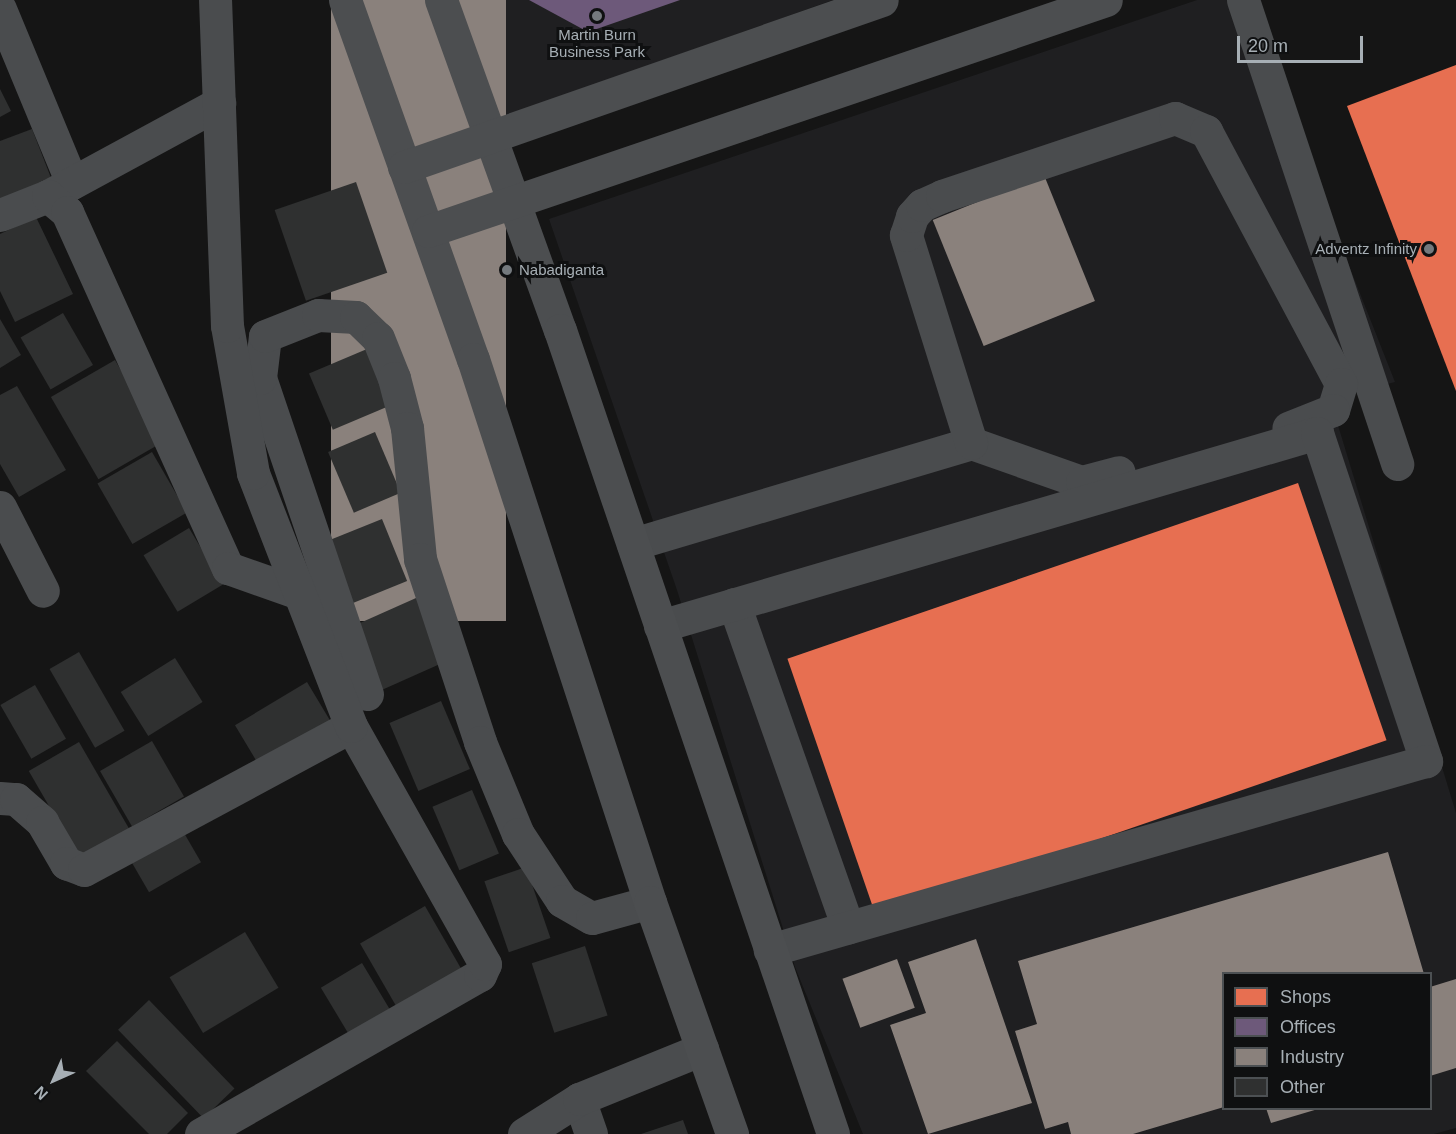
<!DOCTYPE html>
<html>
<head>
<meta charset="utf-8">
<style>
	body { margin:0 }
	#map { position:relative; width:1456px; height:1134px; overflow:hidden; background:#151515; font-family:Arial,sans-serif }
	div>[style] { position:absolute }
	.built>* { inset:0; background:#1f1f21 }
	.shops>* { inset:0; background:#e76f51; transform-origin:0 0 }
	.offices>* { inset:0; background:#6d597a }
	.industry>* { inset:0; background:#8a817c; transform-origin:0 0 }
	.building>* { inset:0; background:#2f3030; transform-origin:0 0 }
	.minor>* { height:33px; margin:-16.5px; padding:0 16.5px; transform-origin:16.5px; border-radius:16.5px; background:#4a4c4e }
	.major>* { height:33px; margin:-16.5px; padding:0 16.5px; transform-origin:16.5px; border-radius:16.5px; background:#4c4e50 }
	.dots>* { width:16px; height:16px; translate:-50% -50%; box-sizing:border-box; border:3px solid #0f1011; border-radius:50% }
	span { translate:-50% -50%; white-space:nowrap; text-align:center; line-height:1.15; -webkit-text-stroke:6px #0f1011; paint-order:stroke }
	.poi-label { font-size:15px; color:#a7afb5 }
	.right { translate:-100% -50%; text-align:right }
	.left { translate:0 -50%; text-align:left }
	.legend { position:absolute; left:1222px; top:972px; width:210px; height:138px; box-sizing:border-box; background:#0f1011; border:2px solid #4c5053; margin:0; padding:8px 10px; list-style:none; font-size:18px; color:#a7afb5 }
	.legend li { display:flex; align-items:center; gap:12px; height:30px }
	.legend b { width:30px; border:2px solid #4c5053 }
	.north { position:absolute; left:24px; top:1050px; width:60px; height:60px; -webkit-text-stroke:4px #0f1011; paint-order:stroke; rotate:225deg; font-size:16px; font-weight:700; line-height:24px; text-align:center; color:#a7afb5 }
	.north::after { content:''; display:block; margin:auto; width:21px; height:27px; background:#a7afb5; clip-path:polygon(50% 0,100% 100%,50% 72%,0 100%) }
	.scale { position:absolute; left:1237px; top:36px; width:126px; height:27px; box-sizing:border-box; border:3px solid #a7afb5; border-top:0; padding-left:8px; font-size:18px; line-height:21px; white-space:nowrap; color:#a7afb5; -webkit-text-stroke:4px #0f1011; paint-order:stroke }
</style>
</head>
<body>
<div id="map">
	<div class="built">
		<div style="clip-path:polygon(459px 0,833px 0,501px 118px)"></div>
		<div style="clip-path:polygon(evenodd,1197px 0,1244px 0,1395px 382px,1330px 399px,1456px 813px,1456px 1128px,1434px 1134px,863px 1134px,795px 967px,677px 590px,549px 219px,1197px 0,1224px 974px,1430px 974px,1430px 1108px,1224px 1108px,1224px 974px)"></div>
	</div>
	<div class="shops">
		<div style="clip-path:polygon(1456px 65px,1456px 391px,1347px 106px)"></div>
		<div style="left:1298px;top:483px;width:272px;height:540px;rotate:71deg"></div>
	</div>
	<div class="offices">
		<div style="clip-path:polygon(529px 0,680px 0,588px 32px)"></div>
	</div>
	<div class="industry">
		<div style="left:331px;top:0;width:175px;height:621px"></div>
		<div style="left:1044px;top:175px;width:136px;height:120px;rotate:68deg"></div>
		<div style="clip-path:polygon(1388px 852px,1424px 974px,1224px 974px,1224px 1107px,1133px 1134px,1071px 1134px,1068px 1122px,1045px 1129px,1015px 1031px,1037px 1024px,1018px 961px)"></div>
		<div style="clip-path:polygon(976px 939px,1032px 1103px,928px 1134px,890px 1025px,926px 1013px,908px 962px)"></div>
		<div style="left:897px;top:959px;width:52px;height:58px;rotate:70deg"></div>
		<div style="clip-path:polygon(1456px 979px,1456px 1068px,1430px 1076px,1430px 987px)"></div>
		<div style="clip-path:polygon(1266px 1108px,1318px 1108px,1318px 1109px,1271px 1123px)"></div>
	</div>
	<div class="building">
		<div style="clip-path:polygon(0 89px,11px 111px,0 117px)"></div>
		<div style="clip-path:polygon(32px 129px,53px 183px,0 204px,0 141px)"></div>
		<div style="left:356px;top:182px;width:96px;height:86px;rotate:71deg"></div>
		<div style="clip-path:polygon(36px 217px,73px 294px,15px 322px,0 291px,0 234px)"></div>
		<div style="left:63px;top:313px;width:60px;height:49px;rotate:60deg"></div>
		<div style="clip-path:polygon(0 319px,21px 355px,0 368px)"></div>
		<div style="left:367px;top:349px;width:61px;height:63px;rotate:67deg"></div>
		<div style="left:115px;top:360px;width:95px;height:74px;rotate:60deg"></div>
		<div style="clip-path:polygon(17px 386px,66px 470px,19px 497px,0 464px,0 395px)"></div>
		<div style="left:375px;top:432px;width:66px;height:51px;rotate:67deg"></div>
		<div style="left:152px;top:452px;width:70px;height:63px;rotate:60deg"></div>
		<div style="left:382px;top:519px;width:67px;height:61px;rotate:68deg"></div>
		<div style="left:189px;top:528px;width:66px;height:53px;rotate:59deg"></div>
		<div style="left:425px;top:594px;width:70px;height:81px;rotate:66deg"></div>
		<div style="left:79px;top:652px;width:91px;height:34px;rotate:60deg"></div>
		<div style="left:175px;top:658px;width:52px;height:64px;rotate:58deg"></div>
		<div style="left:307px;top:682px;width:48px;height:84px;rotate:59deg"></div>
		<div style="left:35px;top:685px;width:62px;height:40px;rotate:60deg"></div>
		<div style="left:441px;top:701px;width:74px;height:56px;rotate:67deg"></div>
		<div style="left:152px;top:741px;width:64px;height:60px;rotate:60deg"></div>
		<div style="left:79px;top:742px;width:104px;height:58px;rotate:60deg"></div>
		<div style="left:472px;top:790px;width:69px;height:43px;rotate:67deg"></div>
		<div style="left:180px;top:826px;width:42px;height:60px;rotate:60deg"></div>
		<div style="left:526px;top:867px;width:75px;height:44px;rotate:71deg"></div>
		<div style="left:425px;top:906px;width:81px;height:75px;rotate:60deg"></div>
		<div style="left:245px;top:932px;width:65px;height:88px;rotate:59deg"></div>
		<div style="left:585px;top:946px;width:73px;height:56px;rotate:72deg"></div>
		<div style="left:362px;top:963px;width:60px;height:48px;rotate:59deg"></div>
		<div style="left:149px;top:1000px;width:123px;height:43px;rotate:46deg"></div>
		<div style="clip-path:polygon(117px 1041px,188px 1113px,167px 1134px,149px 1134px,86px 1071px)"></div>
		<div style="clip-path:polygon(683px 1120px,688px 1134px,641px 1134px)"></div>
	</div>
	<div class="minor">
		<div style="left:1243px;top:0;width:489px;rotate:71.6deg"></div>
		<div style="left:0;top:9px;width:188px;rotate:67.5deg"></div>
		<div style="left:48px;top:196px;width:195px;rotate:-28.5deg"></div>
		<div style="left:0;top:215px;width:52px;rotate:-21.6deg"></div>
		<div style="left:48px;top:196px;width:25px;rotate:40deg"></div>
		<div style="left:67px;top:212px;width:391px;rotate:65.7deg"></div>
		<div style="left:228px;top:568px;width:78px;rotate:19.4deg"></div>
		<div style="left:971px;top:443px;width:118px;rotate:19.4deg"></div>
		<div style="left:1082px;top:482px;width:38px;rotate:-15deg"></div>
		<div style="left:0;top:507px;width:94px;rotate:62.9deg"></div>
		<div style="left:633px;top:544px;width:353px;rotate:-16.6deg"></div>
		<div style="left:971px;top:443px;width:218px;rotate:-107.4deg"></div>
		<div style="left:906px;top:235px;width:20px;rotate:-72deg"></div>
		<div style="left:912px;top:216px;width:15px;rotate:-48deg"></div>
		<div style="left:922px;top:205px;width:22px;rotate:-24deg"></div>
		<div style="left:942px;top:196px;width:246px;rotate:-18.5deg"></div>
		<div style="left:1175px;top:118px;width:34px;rotate:23deg"></div>
		<div style="left:1206px;top:131px;width:287px;rotate:61.9deg"></div>
		<div style="left:1341px;top:384px;width:27px;rotate:107deg"></div>
		<div style="left:1333px;top:410px;width:48px;rotate:158.2deg"></div>
		<div style="left:734px;top:604px;width:343px;rotate:70.6deg"></div>
		<div style="left:660px;top:626px;width:685px;rotate:-16.37deg"></div>
		<div style="left:1317px;top:433px;width:346px;rotate:71.6deg"></div>
		<div style="left:1426px;top:761px;width:683px;rotate:163.93deg"></div>
		<div style="left:367px;top:694px;width:334px;rotate:-108.7deg"></div>
		<div style="left:260px;top:378px;width:42px;rotate:-83.2deg"></div>
		<div style="left:265px;top:336px;width:57px;rotate:-21.6deg"></div>
		<div style="left:318px;top:315px;width:38px;rotate:3deg"></div>
		<div style="left:356px;top:317px;width:30px;rotate:44deg"></div>
		<div style="left:378px;top:338px;width:43px;rotate:68.2deg"></div>
		<div style="left:394px;top:378px;width:52px;rotate:75.4deg"></div>
		<div style="left:407px;top:428px;width:132px;rotate:84.3deg"></div>
		<div style="left:420px;top:559px;width:193px;rotate:71.8deg"></div>
		<div style="left:480px;top:742px;width:100px;rotate:67.6deg"></div>
		<div style="left:518px;top:834px;width:80px;rotate:56.7deg"></div>
		<div style="left:562px;top:901px;width:34px;rotate:30deg"></div>
		<div style="left:592px;top:918px;width:60px;rotate:-15.4deg"></div>
		<div style="left:0;top:798px;width:16px;rotate:4deg"></div>
		<div style="left:16px;top:799px;width:35px;rotate:41deg"></div>
		<div style="left:42px;top:822px;width:48px;rotate:59.7deg"></div>
		<div style="left:66px;top:863px;width:19px;rotate:21deg"></div>
		<div style="left:84px;top:870px;width:303px;rotate:-28.3deg"></div>
		<div style="left:579px;top:1099px;width:37px;rotate:71deg"></div>
		<div style="left:201px;top:1134px;width:321px;rotate:-29.7deg"></div>
		<div style="left:480px;top:975px;width:12px;rotate:-66deg"></div>
		<div style="left:485px;top:964px;width:273px;rotate:-119.4deg"></div>
		<div style="left:351px;top:726px;width:271px;rotate:-111.2deg"></div>
		<div style="left:253px;top:473px;width:149px;rotate:-100deg"></div>
		<div style="left:227px;top:326px;width:326px;rotate:-92.1deg"></div>
		<div style="left:524px;top:1134px;width:65px;rotate:-32.5deg"></div>
		<div style="left:579px;top:1099px;width:133px;rotate:-22.1deg"></div>
	</div>
	<div class="major">
		<div style="left:345px;top:0;width:381px;rotate:70.4deg"></div>
		<div style="left:473px;top:359px;width:571px;rotate:71.95deg"></div>
		<div style="left:650px;top:902px;width:246px;rotate:70.5deg"></div>
		<div style="left:441px;top:0;width:351px;rotate:70.2deg"></div>
		<div style="left:560px;top:330px;width:849px;rotate:71.24deg"></div>
		<div style="left:404px;top:167px;width:506px;rotate:-19.26deg"></div>
		<div style="left:428px;top:231px;width:716px;rotate:-18.81deg"></div>
	</div>
	<div class="dots">
		<div style="left:597px;top:16px;background:#74797d"></div>
		<div style="left:1429px;top:249px;background:#74797d"></div>
		<div style="left:507px;top:270px;background:#74797d"></div>
	</div>
	<div class="poi-label">
		<span style="left:597px;top:43px">Martin Burn<br>Business Park</span>
		<span class="right" style="left:1417px;top:249px">Adventz Infinity</span>
		<span class="left" style="left:519px;top:270px">Nabadiganta</span>
	</div>
	<ul class="legend">
	<li><b style="height:16px;background:#e76f51"></b>Shops</li>
	<li><b style="height:16px;background:#6d597a"></b>Offices</li>
	<li><b style="height:16px;background:#8a817c"></b>Industry</li>
	<li><b style="height:16px;background:#2f3030"></b>Other</li>
	</ul>
	<div class="north">N</div>
	<div class="scale">20 m</div>
</div>
</body>
</html>
